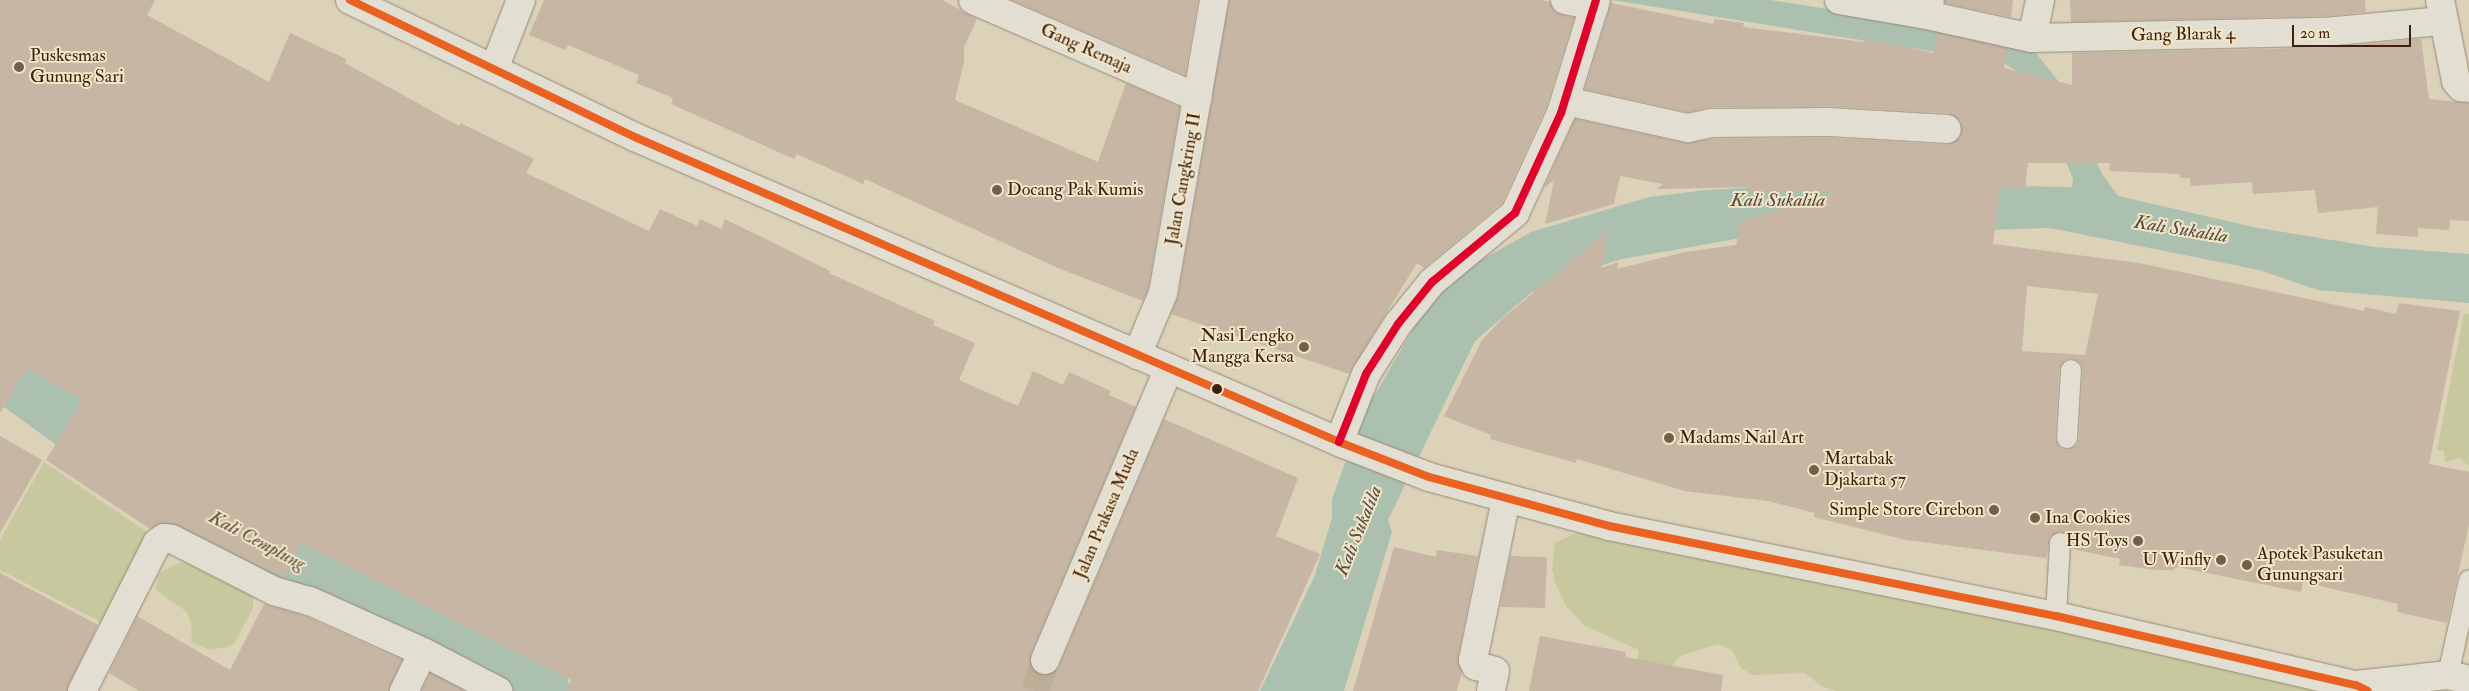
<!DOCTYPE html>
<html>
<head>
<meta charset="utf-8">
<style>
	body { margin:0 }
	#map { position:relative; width:2469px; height:691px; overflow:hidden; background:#dbd2b8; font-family:"IM FELL Double Pica",serif }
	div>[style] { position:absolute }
	.green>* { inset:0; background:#c7c89e }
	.water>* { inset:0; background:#acc0b0 }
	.river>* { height:71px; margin:-35.5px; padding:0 35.5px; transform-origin:35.5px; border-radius:35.5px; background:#acc0b0 }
	.building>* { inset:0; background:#c6b6a3 }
	.street-tunnel>* { height:28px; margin-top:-14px; transform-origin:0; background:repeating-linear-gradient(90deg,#bcae97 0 28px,transparent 0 42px) }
	.roads { filter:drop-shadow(0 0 1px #948a7a) drop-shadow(0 0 1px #948a7a) }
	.lane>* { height:20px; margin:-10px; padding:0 10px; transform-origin:10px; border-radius:10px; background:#e2ded1 }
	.street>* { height:28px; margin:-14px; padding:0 14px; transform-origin:14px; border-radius:14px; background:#e2ded1 }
	.secondary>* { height:28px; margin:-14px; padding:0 14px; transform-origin:14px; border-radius:14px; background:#e2ded1 }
	.bus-1>* { height:8px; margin:-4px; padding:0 4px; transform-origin:4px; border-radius:4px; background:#e96221 }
	.bus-2>* { height:8px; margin:-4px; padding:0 4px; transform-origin:4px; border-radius:4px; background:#e4002b }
	.dots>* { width:14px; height:14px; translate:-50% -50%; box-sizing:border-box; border:2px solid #f1e6c7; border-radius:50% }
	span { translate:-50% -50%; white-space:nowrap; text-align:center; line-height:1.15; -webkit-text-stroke:4px #f1e6c7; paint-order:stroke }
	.street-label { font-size:18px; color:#401f11 }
	.poi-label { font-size:18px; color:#401f11 }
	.left { translate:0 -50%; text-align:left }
	.right { translate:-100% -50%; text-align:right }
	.water-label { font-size:19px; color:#5a4d40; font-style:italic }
	.scale { position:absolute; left:2292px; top:25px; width:119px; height:22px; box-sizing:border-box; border:2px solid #401f11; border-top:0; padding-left:6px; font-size:15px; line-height:18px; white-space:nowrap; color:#401f11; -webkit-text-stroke:4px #f1e6c7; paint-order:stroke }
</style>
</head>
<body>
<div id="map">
	<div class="green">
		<div style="clip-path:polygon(2464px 314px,2469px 314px,2469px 466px,2459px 458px,2445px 462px,2444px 451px,2437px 450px)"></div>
		<div style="clip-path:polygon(44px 462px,150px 534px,103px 623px,0 570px,0 540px)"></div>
		<div style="clip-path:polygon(1576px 533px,1597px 534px,1975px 606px,2316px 691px,1837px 691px,1821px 686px,1805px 673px,1752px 675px,1741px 668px,1732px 650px,1718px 644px,1680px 656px,1672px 666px,1636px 671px,1639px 650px,1585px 626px,1566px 606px,1555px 582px,1552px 569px,1555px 543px)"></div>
		<div style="clip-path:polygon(195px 562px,245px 588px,253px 597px,253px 608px,235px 642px,228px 647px,209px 650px,192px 642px,191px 623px,187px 612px,156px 590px,158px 575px,164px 570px,179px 563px)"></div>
	</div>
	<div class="water">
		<div style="clip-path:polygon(1612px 0,1770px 0,1892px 19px,2032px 48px,2066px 91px,2102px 174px,2118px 196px,2258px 228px,2375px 247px,2469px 254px,2469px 303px,2318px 290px,2259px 270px,2050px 228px,1741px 238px,1622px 259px,1567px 276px,1531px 293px,1475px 341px,1388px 520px,1392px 532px,1344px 691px,1260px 691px,1315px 575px,1332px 518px,1332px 499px,1367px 402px,1376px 393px,1417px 322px,1444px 288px,1474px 264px,1531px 232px,1649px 197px,1706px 190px,1828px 183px,2072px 187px,2073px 179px,2044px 107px,2025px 77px,2004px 63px)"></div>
	</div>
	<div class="river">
		<div style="left:0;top:360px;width:94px;rotate:35.9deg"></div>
		<div style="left:76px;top:415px;width:118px;rotate:40.9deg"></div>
		<div style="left:165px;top:492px;width:419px;rotate:28.3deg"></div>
	</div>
	<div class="building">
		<div style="clip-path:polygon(0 0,155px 0,147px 15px,269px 82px,290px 33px,346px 59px,345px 63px,459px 126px,461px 123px,534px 159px,526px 173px,649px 231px,660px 209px,697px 226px,700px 219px,721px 229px,725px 219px,830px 271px,829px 273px,935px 321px,933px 325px,975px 343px,959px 380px,1018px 406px,1033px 371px,1063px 385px,1069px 372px,1111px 391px,1109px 395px,1136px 407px,1031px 654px,1032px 669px,1039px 675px,1054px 673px,1059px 666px,1164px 419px,1298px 478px,1276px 536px,1320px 554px,1258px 691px,567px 691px,571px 680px,301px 543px,283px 577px,179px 525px,165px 523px,150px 529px,46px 460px,83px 400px,27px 369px,0 413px)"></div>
		<div style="clip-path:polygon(544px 0,942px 0,977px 19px,964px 47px,964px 61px,955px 100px,1098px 162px,1126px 83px,1180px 107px,1148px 289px,1143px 301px,1058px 268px,865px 179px,863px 184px,797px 154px,794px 159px,671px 104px,673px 98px,636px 83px,639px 75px,568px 45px,565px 50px,529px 35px)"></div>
		<div style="clip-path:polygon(1012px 0,1198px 0,1185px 75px)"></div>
		<div style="clip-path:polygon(1229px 0,1541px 0,1550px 2px,1555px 12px,1574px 18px,1546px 107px,1502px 203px,1424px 268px,1417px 263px,1349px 374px,1171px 314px,1178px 296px)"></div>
		<div style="clip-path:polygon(1945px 0,2013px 0,2011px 17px,1945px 3px)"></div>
		<div style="clip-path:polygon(2070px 0,2365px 0,2366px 12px,2324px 16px,2071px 22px)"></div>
		<div style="clip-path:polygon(evenodd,1611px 3px,1713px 24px,1714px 19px,1744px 23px,1743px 27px,1864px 42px,1864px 39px,1934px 53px,1937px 33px,2007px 48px,2004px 68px,2072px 85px,2072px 53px,2325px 48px,2421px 39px,2429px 99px,2469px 103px,2469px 221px,2450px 220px,2449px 230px,2418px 228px,2418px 237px,2376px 234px,2378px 207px,2318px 213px,2315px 190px,2253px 194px,2252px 182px,2191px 186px,2190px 178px,2180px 178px,2180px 174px,2109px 171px,2110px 163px,2028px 163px,2025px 188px,2000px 188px,1993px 244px,2139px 263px,2364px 311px,2365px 307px,2396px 314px,2399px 303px,2460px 311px,2429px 464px,2469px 472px,2469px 525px,2447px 623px,2397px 612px,2398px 604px,2303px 582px,2301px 592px,2177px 567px,2173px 570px,2155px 570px,2119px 565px,2120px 559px,2072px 549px,2070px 537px,2061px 531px,2050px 537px,2046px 558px,1906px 540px,1814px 517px,1815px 513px,1768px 501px,1685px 491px,1577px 459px,1576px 463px,1490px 439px,1491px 435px,1444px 416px,1482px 340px,1503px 318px,1609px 230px,1601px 268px,1618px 262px,1617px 269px,1685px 252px,1736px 245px,1741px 222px,1837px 191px,1747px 191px,1748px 187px,1657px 189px,1663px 184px,1620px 176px,1614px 204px,1545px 224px,1554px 180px,1544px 188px,1575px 119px,1685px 143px,1713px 139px,1829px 138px,1946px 145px,1960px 137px,1961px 122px,1948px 113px,1829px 106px,1711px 107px,1688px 112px,1585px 89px,1611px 3px,2027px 286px,2098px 294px,2085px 355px,2022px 351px,2027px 286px,1611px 3px,2072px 358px,2081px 364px,2083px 371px,2079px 439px,2077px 445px,2067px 450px,2060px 448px,2055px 437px,2059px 369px,2065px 360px,2072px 358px)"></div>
		<div style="clip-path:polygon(0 436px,42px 460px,0 533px)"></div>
		<div style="clip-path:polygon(1394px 547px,1436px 557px,1437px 550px,1478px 556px,1458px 657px,1462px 672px,1457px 691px,1353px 691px)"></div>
		<div style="clip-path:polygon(1510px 556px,1547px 557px,1545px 608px,1500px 607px)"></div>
		<div style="clip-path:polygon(0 573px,98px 625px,67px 691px,0 691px)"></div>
		<div style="clip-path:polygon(264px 604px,305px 616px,402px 660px,389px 691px,139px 691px,109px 673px,137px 616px,230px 670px)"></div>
		<div style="clip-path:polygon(1540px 636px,1626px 652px,1625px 657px,1723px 675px,1721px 691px,1529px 691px)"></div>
		<div style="clip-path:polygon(430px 673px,464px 691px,421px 691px)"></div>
	</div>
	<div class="street-tunnel">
		<div style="left:1035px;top:691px;width:33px;rotate:-72deg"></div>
	</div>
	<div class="roads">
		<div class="lane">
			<div style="left:2067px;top:438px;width:68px;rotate:-86.6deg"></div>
			<div style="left:2056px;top:616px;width:73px;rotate:-86.9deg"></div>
			<div style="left:2448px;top:675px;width:97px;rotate:-77.5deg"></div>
		</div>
		<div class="street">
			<div style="left:973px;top:0;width:245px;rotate:23.5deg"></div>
			<div style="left:1565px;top:0;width:30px;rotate:12deg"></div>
			<div style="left:1839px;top:0;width:89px;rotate:9.7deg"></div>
			<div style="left:1927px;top:15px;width:15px;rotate:-79deg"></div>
			<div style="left:2440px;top:0;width:83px;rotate:78.8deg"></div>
			<div style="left:2456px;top:81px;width:8px;rotate:50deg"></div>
			<div style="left:2461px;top:87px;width:8px;rotate:7deg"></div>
			<div style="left:1927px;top:15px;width:107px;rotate:12.4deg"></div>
			<div style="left:2032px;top:38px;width:293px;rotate:-1.2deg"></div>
			<div style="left:2325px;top:32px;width:118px;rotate:-5.4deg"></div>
			<div style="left:2032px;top:38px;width:39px;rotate:-78deg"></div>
			<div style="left:494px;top:69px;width:74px;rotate:-68.6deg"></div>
			<div style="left:1566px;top:101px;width:125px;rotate:12.5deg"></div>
			<div style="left:1688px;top:128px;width:24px;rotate:-12deg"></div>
			<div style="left:1711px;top:123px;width:118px;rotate:-0.5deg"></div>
			<div style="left:1829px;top:122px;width:118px;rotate:3.4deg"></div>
			<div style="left:1137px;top:355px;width:67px;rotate:-67.2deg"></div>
			<div style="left:1163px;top:293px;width:297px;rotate:-80.1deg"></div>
			<div style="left:1339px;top:442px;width:73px;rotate:-68.3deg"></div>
			<div style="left:1366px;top:374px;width:59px;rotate:-57.4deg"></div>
			<div style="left:1398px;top:324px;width:54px;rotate:-51deg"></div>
			<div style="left:1432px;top:282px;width:108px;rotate:-39.7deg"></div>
			<div style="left:1515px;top:213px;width:110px;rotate:-65.3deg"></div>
			<div style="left:1561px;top:113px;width:118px;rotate:-72.8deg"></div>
			<div style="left:1045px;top:660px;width:317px;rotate:-67deg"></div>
			<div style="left:82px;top:691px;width:166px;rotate:-63.1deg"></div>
			<div style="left:157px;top:543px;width:9px;rotate:-36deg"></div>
			<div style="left:164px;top:538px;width:8px;rotate:7deg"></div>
			<div style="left:172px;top:539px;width:114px;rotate:27deg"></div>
			<div style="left:274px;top:591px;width:37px;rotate:16deg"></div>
			<div style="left:310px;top:601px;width:124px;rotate:24.3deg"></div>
			<div style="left:423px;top:652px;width:85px;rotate:27.5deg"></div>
			<div style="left:404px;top:691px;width:43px;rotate:-64deg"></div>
			<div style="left:1491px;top:691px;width:20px;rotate:-79deg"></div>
			<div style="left:1495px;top:671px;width:20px;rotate:-165deg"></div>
			<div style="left:1476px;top:666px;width:7px;rotate:-117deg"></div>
			<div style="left:1473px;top:660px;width:164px;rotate:-78.4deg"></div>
		</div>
		<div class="secondary">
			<div style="left:350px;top:0;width:318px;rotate:25.7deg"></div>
			<div style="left:637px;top:138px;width:770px;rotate:23.4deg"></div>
			<div style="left:1344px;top:444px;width:91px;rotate:21.2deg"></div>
			<div style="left:1429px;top:477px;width:187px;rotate:15.2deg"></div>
			<div style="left:1609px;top:526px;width:456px;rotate:11.4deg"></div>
			<div style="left:2056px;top:616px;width:308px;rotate:13deg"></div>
			<div style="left:2356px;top:685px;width:13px;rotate:27deg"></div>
			<div style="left:2356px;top:685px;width:93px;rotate:-6.2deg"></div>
			<div style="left:2448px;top:675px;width:22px;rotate:13deg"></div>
		</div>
	</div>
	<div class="bus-1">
		<div style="left:350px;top:0;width:318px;rotate:25.7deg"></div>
		<div style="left:637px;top:138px;width:770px;rotate:23.4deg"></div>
		<div style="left:1344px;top:444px;width:91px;rotate:21.2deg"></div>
		<div style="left:1429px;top:477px;width:187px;rotate:15.2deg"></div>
		<div style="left:1609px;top:526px;width:456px;rotate:11.4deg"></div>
		<div style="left:2056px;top:616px;width:308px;rotate:13deg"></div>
		<div style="left:2356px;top:685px;width:13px;rotate:27deg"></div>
	</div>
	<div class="bus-2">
		<div style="left:1339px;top:442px;width:73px;rotate:-68.3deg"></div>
		<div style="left:1366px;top:374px;width:59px;rotate:-57.4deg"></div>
		<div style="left:1398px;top:324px;width:54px;rotate:-51deg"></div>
		<div style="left:1432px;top:282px;width:108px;rotate:-39.7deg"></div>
		<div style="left:1515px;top:213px;width:110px;rotate:-65.3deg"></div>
		<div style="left:1561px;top:113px;width:118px;rotate:-72.8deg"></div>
	</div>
	<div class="dots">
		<div style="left:19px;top:67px;background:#765e4b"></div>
		<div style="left:997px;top:190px;background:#765e4b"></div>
		<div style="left:1304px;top:347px;background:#765e4b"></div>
		<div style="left:1217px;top:389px;background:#401f11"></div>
		<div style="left:1669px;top:438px;background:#765e4b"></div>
		<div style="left:1814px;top:470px;background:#765e4b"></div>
		<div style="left:1994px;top:510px;background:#765e4b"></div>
		<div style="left:2035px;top:518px;background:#765e4b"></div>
		<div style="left:2138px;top:541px;background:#765e4b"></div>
		<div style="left:2221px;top:560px;background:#765e4b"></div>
		<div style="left:2247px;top:565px;background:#765e4b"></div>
	</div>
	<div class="street-label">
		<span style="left:2183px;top:35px;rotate:-1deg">Gang Blarak 4</span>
		<span style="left:1086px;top:49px;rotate:24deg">Gang Remaja</span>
		<span style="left:1184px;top:179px;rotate:-80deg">Jalan Cangkring II</span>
		<span style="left:1107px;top:514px;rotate:-67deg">Jalan Prakasa Muda</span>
	</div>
	<div class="poi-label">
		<span class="left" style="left:30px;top:67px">Puskesmas<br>Gunung Sari</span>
		<span class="left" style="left:1007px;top:190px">Docang Pak Kumis</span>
		<span class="right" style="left:1294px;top:347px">Nasi Lengko<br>Mangga Kersa</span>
		<span class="left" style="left:1679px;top:438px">Madams Nail Art</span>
		<span class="left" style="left:1824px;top:470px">Martabak<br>Djakarta 57</span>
		<span class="right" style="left:1984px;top:510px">Simple Store Cirebon</span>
		<span class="left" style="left:2045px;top:518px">Ina Cookies</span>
		<span class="right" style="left:2128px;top:541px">HS Toys</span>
		<span class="left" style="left:2257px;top:565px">Apotek Pasuketan<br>Gunungsari</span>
		<span class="right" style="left:2211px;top:560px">U Winfly</span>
	</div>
	<div class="water-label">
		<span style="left:1778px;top:201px">Kali Sukalila</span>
		<span style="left:2181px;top:230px;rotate:9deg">Kali Sukalila</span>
		<span style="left:1359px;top:531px;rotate:-68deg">Kali Sukalila</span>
		<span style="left:257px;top:541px;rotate:28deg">Kali Cemplung</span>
	</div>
	<div class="scale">20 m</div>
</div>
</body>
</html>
